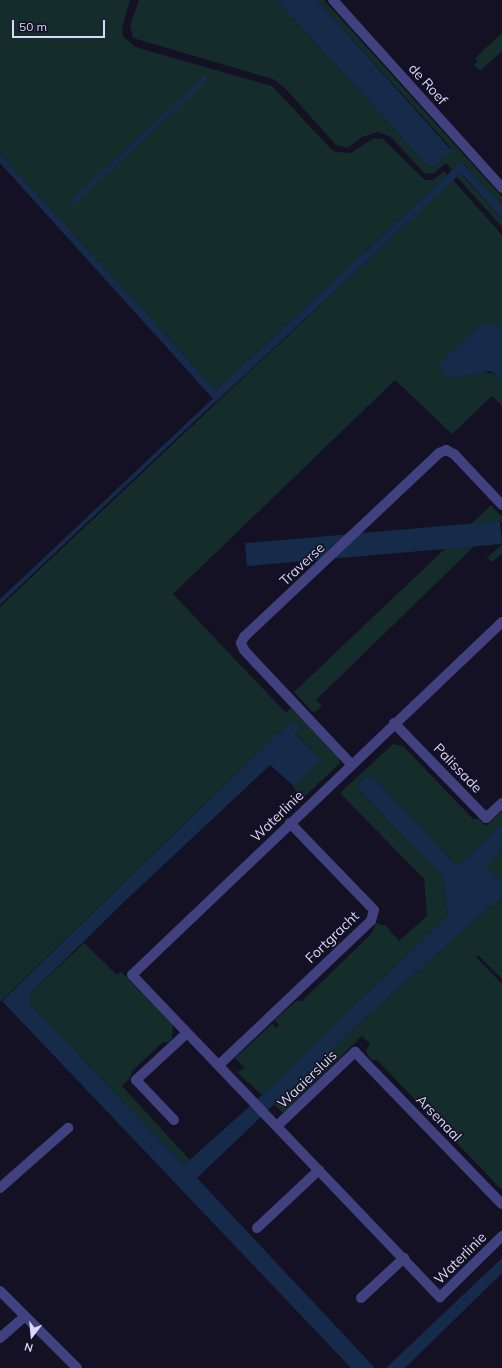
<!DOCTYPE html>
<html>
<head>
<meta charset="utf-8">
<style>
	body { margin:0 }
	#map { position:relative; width:502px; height:1368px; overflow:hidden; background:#131123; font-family:Mulish,sans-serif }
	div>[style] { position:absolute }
	.green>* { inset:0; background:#142d2b }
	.water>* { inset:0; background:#152b49; transform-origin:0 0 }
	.stream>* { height:3.5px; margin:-1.75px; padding:0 1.75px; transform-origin:1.75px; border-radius:1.75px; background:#152b49 }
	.minor>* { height:10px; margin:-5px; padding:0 5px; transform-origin:5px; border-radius:5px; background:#40417e }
	.tertiary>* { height:10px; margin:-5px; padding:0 5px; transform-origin:5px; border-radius:5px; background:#40417e }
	span { translate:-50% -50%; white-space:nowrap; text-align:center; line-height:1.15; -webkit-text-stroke:3px #131123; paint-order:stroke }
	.street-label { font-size:14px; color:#dad7fb }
	.north { position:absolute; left:12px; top:1316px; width:40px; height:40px; -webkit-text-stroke:3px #131123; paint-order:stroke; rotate:196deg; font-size:11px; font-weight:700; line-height:16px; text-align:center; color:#dad7fb }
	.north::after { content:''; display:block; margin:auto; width:14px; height:18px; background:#dad7fb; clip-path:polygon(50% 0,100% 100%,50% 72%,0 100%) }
	.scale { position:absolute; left:12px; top:20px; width:93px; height:18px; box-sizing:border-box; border:2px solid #dad7fb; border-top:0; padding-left:5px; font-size:12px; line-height:14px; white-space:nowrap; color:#dad7fb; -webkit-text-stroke:3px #131123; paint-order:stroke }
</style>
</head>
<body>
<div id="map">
	<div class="green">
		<div style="clip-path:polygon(evenodd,0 0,130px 0,122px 29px,123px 36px,135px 47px,272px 86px,331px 149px,337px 152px,351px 153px,374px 138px,383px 139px,425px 180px,433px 180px,444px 171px,447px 175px,216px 390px,0 153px,0 0,205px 76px,208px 79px,70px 201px,205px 76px)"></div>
		<div style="clip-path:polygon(139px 0,276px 0,428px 166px,433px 168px,447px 155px,451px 148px,317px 0,324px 0,502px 197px,502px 205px,462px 163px,452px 170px,446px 163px,433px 174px,424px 173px,391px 137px,378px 132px,362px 137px,348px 148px,336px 145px,284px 87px,273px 79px,133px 38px,130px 26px)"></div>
		<div style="clip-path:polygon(502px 33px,502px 51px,480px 71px,474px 65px,478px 61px,475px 58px)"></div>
		<div style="clip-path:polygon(459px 175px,463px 176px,502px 219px,502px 227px,457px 177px)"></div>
		<div style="clip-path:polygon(453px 180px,502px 235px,502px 326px,487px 323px,479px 326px,442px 360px,453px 378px,485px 372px,499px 375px,502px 378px,502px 406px,492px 396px,452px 434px,395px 380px,173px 594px,286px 713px,291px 708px,305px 722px,338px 757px,340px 763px,303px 798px,292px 786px,321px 760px,295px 733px,294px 722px,281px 730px,0 1002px,0 607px)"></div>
		<div style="clip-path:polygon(491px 505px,502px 517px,502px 523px,500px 521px,316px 700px,322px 706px,314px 713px,294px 692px)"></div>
		<div style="clip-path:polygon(502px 544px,502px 554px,492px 562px,487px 558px)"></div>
		<div style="clip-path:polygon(393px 744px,403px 746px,473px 819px,479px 819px,486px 826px,502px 811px,502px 824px,457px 866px,372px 776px,359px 782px,358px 789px,443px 876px,448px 915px,262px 1095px,237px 1072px,245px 1068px,235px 1058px,272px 1024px,276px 1028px,279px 1025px,275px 1020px,296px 1001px,302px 1001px,371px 934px,376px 923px,386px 926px,399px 941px,427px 916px,424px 879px,340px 793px)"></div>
		<div style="clip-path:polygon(502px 847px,502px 883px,485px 866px)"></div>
		<div style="clip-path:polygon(502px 891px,502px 979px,478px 955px,476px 957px,502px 984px,502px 1190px,377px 1060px,371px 1060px,366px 1051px,370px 1044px,362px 1036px,283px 1113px,274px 1104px,354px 1028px,502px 896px)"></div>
		<div style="clip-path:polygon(84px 943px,117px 975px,121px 972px,173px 1025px,172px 1038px,169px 1042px,163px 1042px,132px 1071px,130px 1078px,122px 1086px,190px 1160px,184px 1165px,30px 1004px,30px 994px)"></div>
	</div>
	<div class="water">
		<div style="clip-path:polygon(276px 0,317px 0,452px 151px,433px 168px,428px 166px)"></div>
		<div style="clip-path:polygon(205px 75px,208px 79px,202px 86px,72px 206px,69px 204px,70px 201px)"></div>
		<div style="clip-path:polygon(0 153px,216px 390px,461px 162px,502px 205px,502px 219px,464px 176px,459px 175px,216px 402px,0 163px)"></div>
		<div style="clip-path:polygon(487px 323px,502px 326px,502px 378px,490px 371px,453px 378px,443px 376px,440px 367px,442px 360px,479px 326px)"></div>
		<div style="left:500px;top:521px;width:23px;height:256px;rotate:85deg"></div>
		<div style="clip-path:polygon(294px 722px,299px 727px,295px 734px,321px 760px,294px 786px,270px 765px,126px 900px,30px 994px,30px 1004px,184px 1165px,262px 1095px,448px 915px,443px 876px,358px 789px,359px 783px,370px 775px,372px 776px,457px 866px,502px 824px,502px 847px,486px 866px,502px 883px,502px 896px,354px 1028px,197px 1178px,375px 1368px,351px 1368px,2px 1001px,281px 730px)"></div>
		<div style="clip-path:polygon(502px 1258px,502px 1273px,405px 1368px,386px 1368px)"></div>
	</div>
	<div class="stream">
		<div style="left:0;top:602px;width:294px;rotate:-43.3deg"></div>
	</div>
	<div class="minor">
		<div style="left:502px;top:622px;width:511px;rotate:136.35deg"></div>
		<div style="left:132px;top:975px;width:446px;rotate:46.3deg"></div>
		<div style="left:440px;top:1297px;width:87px;rotate:-44.5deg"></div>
		<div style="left:394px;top:723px;width:132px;rotate:45.9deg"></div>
		<div style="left:486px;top:818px;width:22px;rotate:-43deg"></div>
		<div style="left:351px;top:764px;width:156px;rotate:-133.2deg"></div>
		<div style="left:244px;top:650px;width:8px;rotate:-113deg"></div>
		<div style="left:241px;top:643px;width:7px;rotate:-63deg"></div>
		<div style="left:244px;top:637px;width:268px;rotate:-43.3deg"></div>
		<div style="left:439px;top:453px;width:8px;rotate:-23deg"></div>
		<div style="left:446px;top:450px;width:9px;rotate:27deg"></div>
		<div style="left:454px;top:454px;width:70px;rotate:46.7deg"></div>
		<div style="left:219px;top:1065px;width:209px;rotate:-43.5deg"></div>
		<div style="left:371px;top:921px;width:11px;rotate:-75deg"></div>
		<div style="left:374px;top:910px;width:121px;rotate:-134deg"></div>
		<div style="left:174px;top:1120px;width:55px;rotate:-133.5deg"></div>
		<div style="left:136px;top:1080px;width:69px;rotate:-42.7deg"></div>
		<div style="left:277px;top:1126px;width:108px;rotate:-43.5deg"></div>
		<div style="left:355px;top:1052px;width:211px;rotate:46deg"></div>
		<div style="left:0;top:1188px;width:91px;rotate:-41.4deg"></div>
		<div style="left:257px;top:1228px;width:85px;rotate:-43.1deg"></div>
		<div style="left:0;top:1291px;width:109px;rotate:45deg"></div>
		<div style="left:361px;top:1298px;width:59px;rotate:-42.9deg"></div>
		<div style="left:0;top:1338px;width:33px;rotate:-41deg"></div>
	</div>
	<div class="tertiary">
		<div style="left:333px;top:0;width:253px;rotate:48deg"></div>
	</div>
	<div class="street-label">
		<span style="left:428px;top:84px;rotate:48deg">de Roef</span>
		<span style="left:302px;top:564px;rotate:-43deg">Traverse</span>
		<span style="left:458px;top:768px;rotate:46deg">Palissade</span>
		<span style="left:277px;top:816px;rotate:-44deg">Waterlinie</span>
		<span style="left:332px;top:937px;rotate:-44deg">Fortgracht</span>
		<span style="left:307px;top:1079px;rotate:-44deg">Waaiersluis</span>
		<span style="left:439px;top:1118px;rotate:46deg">Arsenaal</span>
		<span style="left:460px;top:1258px;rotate:-45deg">Waterlinie</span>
	</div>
	<div class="north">N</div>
	<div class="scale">50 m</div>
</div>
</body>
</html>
